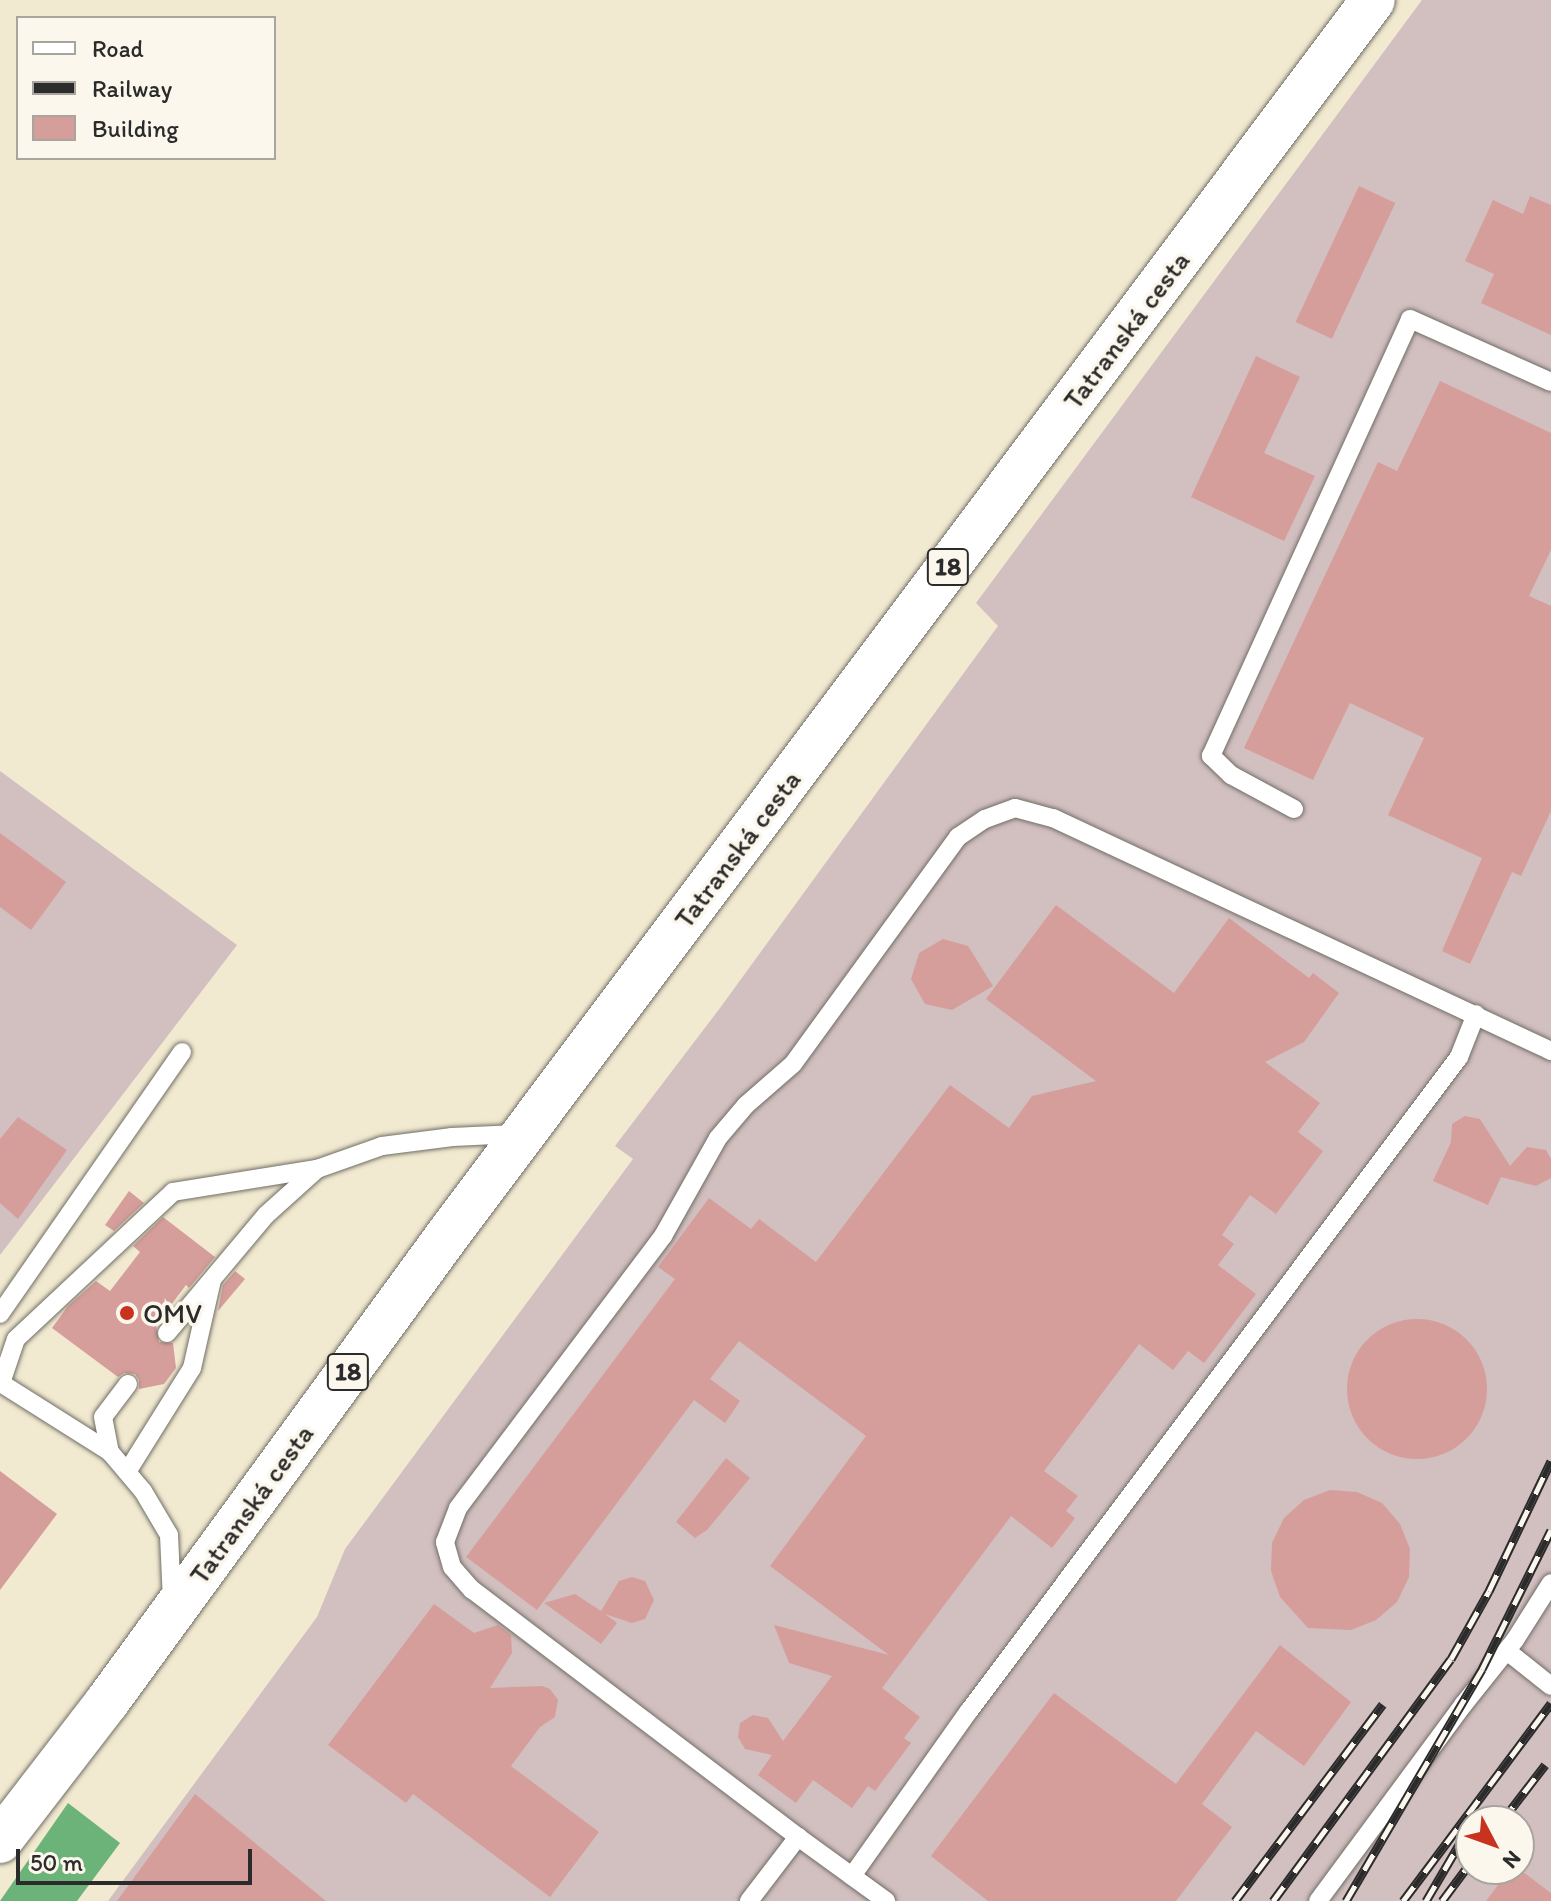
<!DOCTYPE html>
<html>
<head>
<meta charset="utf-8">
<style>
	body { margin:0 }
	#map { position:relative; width:1551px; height:1901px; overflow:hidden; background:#f1e9d0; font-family:Itim,sans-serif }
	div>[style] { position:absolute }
	.industrial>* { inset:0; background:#d2bfc0 }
	.forest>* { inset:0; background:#6cb37a }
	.building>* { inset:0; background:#d69e9a; transform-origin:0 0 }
	.round { border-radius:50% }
	.roads { filter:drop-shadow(0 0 2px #706e65) drop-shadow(0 0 2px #706e65) }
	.service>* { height:18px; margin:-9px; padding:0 9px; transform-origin:9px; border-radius:9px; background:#fff }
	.primary>* { height:44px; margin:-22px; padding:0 22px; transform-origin:22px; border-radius:22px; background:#fff }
	.rail>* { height:9px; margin-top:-4.5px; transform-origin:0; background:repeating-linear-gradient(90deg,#fbf7ec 0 18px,#2b2b2b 0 36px); box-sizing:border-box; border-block:2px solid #2b2b2b }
	.dots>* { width:22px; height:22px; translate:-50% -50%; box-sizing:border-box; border:4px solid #fbf7ec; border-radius:50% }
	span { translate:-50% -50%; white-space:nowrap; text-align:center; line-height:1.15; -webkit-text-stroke:7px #fbf7ec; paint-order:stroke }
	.shield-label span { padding:2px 6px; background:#fbf7ec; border:2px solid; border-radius:6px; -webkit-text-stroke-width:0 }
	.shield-label { font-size:26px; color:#2b2b2b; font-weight:700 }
	.street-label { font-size:28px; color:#2b2b2b }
	.poi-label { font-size:28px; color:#2b2b2b }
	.left { translate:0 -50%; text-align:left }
	.legend { position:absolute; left:16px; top:16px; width:260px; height:144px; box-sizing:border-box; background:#fbf7ec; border:2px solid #a8a59f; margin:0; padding:10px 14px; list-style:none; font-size:24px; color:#2b2b2b }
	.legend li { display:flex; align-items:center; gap:16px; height:40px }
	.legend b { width:40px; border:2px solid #a8a59f }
	.north { position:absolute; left:1455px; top:1805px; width:80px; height:80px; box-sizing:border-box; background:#fbf7ec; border:2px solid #a8a59f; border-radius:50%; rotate:131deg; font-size:22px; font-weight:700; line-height:32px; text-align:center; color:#2b2b2b }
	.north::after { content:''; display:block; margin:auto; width:28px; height:36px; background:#c8321e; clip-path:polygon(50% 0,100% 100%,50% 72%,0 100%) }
	.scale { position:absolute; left:16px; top:1849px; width:236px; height:36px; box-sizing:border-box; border:4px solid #2b2b2b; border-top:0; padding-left:10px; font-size:24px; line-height:28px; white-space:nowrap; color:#2b2b2b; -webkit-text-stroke:6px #fbf7ec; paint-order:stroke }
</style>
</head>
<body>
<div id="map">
	<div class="industrial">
		<div style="clip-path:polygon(evenodd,1422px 0,1551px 0,1551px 1901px,108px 1901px,317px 1617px,345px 1549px,633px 1159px,615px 1146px,720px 1008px,998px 626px,976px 603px,1422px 0,1471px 1821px,1519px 1821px,1519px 1869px,1471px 1869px,1471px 1821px)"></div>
		<div style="clip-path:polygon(0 771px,237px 945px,0 1255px)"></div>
	</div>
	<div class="forest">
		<div style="clip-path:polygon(68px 1803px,120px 1843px,77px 1901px,0 1901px)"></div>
	</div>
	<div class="building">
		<div style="left:1359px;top:186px;width:40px;height:150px;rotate:25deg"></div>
		<div style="clip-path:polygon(1530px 196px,1551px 205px,1551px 335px,1481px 303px,1494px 274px,1465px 261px,1493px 200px,1523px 214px)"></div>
		<div style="clip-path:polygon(1256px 356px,1300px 377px,1264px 453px,1315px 476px,1284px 541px,1191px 497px)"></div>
		<div style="clip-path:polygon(1440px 381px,1551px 433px,1551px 550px,1529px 596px,1551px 606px,1551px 811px,1521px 876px,1512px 872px,1470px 964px,1442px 951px,1482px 858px,1388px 815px,1424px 738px,1350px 703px,1313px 780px,1244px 748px,1378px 462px,1397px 471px)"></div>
		<div style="clip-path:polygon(0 833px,66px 882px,31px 930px,0 907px)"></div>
		<div style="clip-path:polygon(1056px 905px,1174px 993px,1229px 918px,1309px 978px,1313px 973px,1339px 993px,1304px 1042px,1265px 1062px,1320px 1103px,1298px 1132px,1323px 1151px,1276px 1214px,1250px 1195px,1222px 1235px,1234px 1244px,1218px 1265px,1256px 1294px,1204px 1363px,1188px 1351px,1173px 1370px,1139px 1344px,1044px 1471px,1078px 1496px,1066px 1511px,1075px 1518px,1052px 1548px,1011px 1516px,882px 1688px,920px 1717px,904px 1738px,911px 1743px,875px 1791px,868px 1786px,852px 1808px,813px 1780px,796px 1803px,758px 1775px,772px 1755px,745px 1749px,738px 1737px,740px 1723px,753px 1715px,768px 1718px,783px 1741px,832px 1676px,789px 1663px,774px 1625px,889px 1655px,770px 1566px,866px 1436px,739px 1341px,710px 1379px,740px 1401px,725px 1423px,694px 1400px,537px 1610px,466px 1557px,675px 1279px,658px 1267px,709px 1198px,751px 1229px,759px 1219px,816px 1262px,950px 1085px,1009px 1128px,1032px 1096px,1096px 1081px,986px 999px)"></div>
		<div style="clip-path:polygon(943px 939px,968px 946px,993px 986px,952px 1010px,925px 1004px,911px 979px,919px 953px)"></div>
		<div style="clip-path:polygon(1465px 1116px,1480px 1119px,1510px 1166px,1527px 1147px,1546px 1150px,1551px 1159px,1551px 1178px,1536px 1186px,1501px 1177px,1488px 1205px,1433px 1181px,1451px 1142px,1452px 1124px)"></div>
		<div style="clip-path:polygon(18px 1117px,67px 1150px,18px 1219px,0 1203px,0 1139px)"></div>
		<div style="clip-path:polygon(129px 1191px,144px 1203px,114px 1231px,105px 1225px)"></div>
		<div style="clip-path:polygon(163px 1217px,215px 1257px,189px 1288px,186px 1285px,156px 1325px,159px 1342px,173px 1343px,176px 1368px,164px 1384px,139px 1389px,139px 1380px,135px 1374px,124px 1373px,118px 1377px,52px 1328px,68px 1306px,96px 1281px,110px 1291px,140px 1252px,133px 1246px)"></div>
		<div style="clip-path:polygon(235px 1271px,245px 1279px,218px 1311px,223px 1285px)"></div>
		<div class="round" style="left:1347px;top:1319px;width:140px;height:140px"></div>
		<div style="clip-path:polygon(726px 1458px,750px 1478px,707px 1530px,695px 1538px,676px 1522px)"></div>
		<div style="clip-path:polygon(0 1471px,57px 1514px,0 1590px)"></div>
		<div style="clip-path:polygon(1330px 1490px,1357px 1492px,1382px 1503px,1400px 1524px,1410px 1549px,1409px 1577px,1397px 1602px,1376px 1620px,1351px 1630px,1308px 1628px,1280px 1597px,1271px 1571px,1272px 1543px,1284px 1518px,1304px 1500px)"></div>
		<div style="clip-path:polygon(632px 1577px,645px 1581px,654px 1600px,645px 1619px,632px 1623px,605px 1614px,617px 1623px,601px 1644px,544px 1603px,575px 1594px,601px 1611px,619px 1581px)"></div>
		<div style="clip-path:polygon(434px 1604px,474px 1633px,498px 1625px,511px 1635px,512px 1653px,490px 1688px,542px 1686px,550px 1689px,558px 1700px,555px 1717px,540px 1727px,511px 1766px,599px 1832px,550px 1897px,413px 1794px,406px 1803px,328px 1745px)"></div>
		<div style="clip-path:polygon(1280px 1645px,1351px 1702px,1304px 1766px,1256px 1731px,1202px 1804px,1232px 1827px,1176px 1901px,988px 1901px,931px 1856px,1054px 1693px,1176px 1784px)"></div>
		<div style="clip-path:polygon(195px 1794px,326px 1901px,117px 1901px)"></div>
		<div style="clip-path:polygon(1510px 1869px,1519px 1869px,1551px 1893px,1551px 1901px,1486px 1901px)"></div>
	</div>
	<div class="roads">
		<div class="service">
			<div style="left:1294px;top:809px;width:72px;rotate:-151.6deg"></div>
			<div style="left:1231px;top:775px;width:28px;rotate:-136deg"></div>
			<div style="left:1211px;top:756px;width:480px;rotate:-65.5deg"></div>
			<div style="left:1410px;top:319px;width:154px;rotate:24.1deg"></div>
			<div style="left:0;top:1314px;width:319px;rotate:-55.2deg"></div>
			<div style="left:167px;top:1333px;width:154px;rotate:-50deg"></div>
			<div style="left:266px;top:1215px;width:69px;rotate:-42deg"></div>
			<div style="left:317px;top:1169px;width:69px;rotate:-19.5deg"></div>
			<div style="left:382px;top:1146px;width:71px;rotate:-7.3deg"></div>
			<div style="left:452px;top:1137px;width:65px;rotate:-2.6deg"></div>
			<div style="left:128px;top:1384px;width:41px;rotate:127.1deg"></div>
			<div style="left:103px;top:1417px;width:36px;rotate:79deg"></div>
			<div style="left:110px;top:1452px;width:51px;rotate:49.8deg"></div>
			<div style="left:143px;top:1491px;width:51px;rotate:59.4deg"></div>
			<div style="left:169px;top:1535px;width:66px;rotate:87.4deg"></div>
			<div style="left:110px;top:1452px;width:129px;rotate:-147.7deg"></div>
			<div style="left:1px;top:1383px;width:46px;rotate:-71.2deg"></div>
			<div style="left:16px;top:1339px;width:215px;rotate:-43.1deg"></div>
			<div style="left:173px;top:1192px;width:146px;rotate:-9.1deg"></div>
			<div style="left:127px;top:1472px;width:123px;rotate:-58deg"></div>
			<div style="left:192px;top:1368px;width:90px;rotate:-77.2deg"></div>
			<div style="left:1507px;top:1651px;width:56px;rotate:38.5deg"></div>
			<div style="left:798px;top:1837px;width:409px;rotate:-142.8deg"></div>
			<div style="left:472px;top:1590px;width:30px;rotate:-131deg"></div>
			<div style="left:452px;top:1567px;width:26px;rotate:-106deg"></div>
			<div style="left:445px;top:1542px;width:36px;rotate:-69deg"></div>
			<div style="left:458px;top:1508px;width:341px;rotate:-53deg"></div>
			<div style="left:663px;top:1236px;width:112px;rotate:-60.7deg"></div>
			<div style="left:718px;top:1138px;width:43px;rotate:-49.7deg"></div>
			<div style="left:746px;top:1105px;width:62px;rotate:-41.1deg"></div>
			<div style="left:793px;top:1064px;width:281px;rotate:-54deg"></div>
			<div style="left:958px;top:837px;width:32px;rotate:-34deg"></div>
			<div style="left:985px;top:819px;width:32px;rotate:-20deg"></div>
			<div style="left:1015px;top:808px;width:39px;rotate:15deg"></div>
			<div style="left:1053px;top:818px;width:550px;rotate:25.07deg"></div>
			<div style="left:852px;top:1876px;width:202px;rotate:-54.7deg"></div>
			<div style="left:969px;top:1711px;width:817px;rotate:-53.16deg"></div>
			<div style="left:1459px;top:1057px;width:46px;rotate:-68.4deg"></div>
			<div style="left:749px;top:1901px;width:81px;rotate:-52.6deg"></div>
			<div style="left:798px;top:1837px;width:109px;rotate:36deg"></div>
			<div style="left:1318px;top:1901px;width:244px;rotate:-53.5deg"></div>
			<div style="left:1463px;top:1705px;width:83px;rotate:-51.3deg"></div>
			<div style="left:1515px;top:1640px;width:67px;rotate:-57.7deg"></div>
		</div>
		<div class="primary">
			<div style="left:0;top:1841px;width:175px;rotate:-52.4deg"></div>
			<div style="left:107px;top:1702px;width:582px;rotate:-53.88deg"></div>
			<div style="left:450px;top:1232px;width:1539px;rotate:-53.16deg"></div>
		</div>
	</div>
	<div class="rail">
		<div style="left:1502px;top:1821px;width:71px;rotate:-52.5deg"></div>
		<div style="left:1235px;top:1901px;width:246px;rotate:-53.1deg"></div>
		<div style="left:1273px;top:1901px;width:300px;rotate:-53.7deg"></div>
		<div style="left:1451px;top:1659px;width:78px;rotate:-60.8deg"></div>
		<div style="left:1489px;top:1591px;width:144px;rotate:-64.5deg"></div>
		<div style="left:1346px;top:1901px;width:269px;rotate:-59.6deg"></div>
		<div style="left:1482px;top:1669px;width:155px;rotate:-63.6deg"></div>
		<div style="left:1403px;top:1901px;width:247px;rotate:-53.2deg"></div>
		<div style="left:1426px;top:1901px;width:81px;rotate:-59.6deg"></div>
		<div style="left:1442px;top:1901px;width:49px;rotate:-53.4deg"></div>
	</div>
	<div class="dots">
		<div style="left:127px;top:1313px;background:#c8321e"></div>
	</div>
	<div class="shield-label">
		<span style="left:948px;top:567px">18</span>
		<span style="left:348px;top:1372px">18</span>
	</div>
	<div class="street-label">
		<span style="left:1126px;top:330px;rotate:-53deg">Tatranská cesta</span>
		<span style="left:737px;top:849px;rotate:-53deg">Tatranská cesta</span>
		<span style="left:251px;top:1504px;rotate:-54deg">Tatranská cesta</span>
	</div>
	<div class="poi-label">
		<span class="left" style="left:143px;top:1313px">OMV</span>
	</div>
	<ul class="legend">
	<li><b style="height:10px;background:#fff"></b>Road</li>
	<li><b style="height:10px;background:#2b2b2b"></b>Railway</li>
	<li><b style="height:22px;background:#d69e9a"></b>Building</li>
	</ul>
	<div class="north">N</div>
	<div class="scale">50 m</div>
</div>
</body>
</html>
